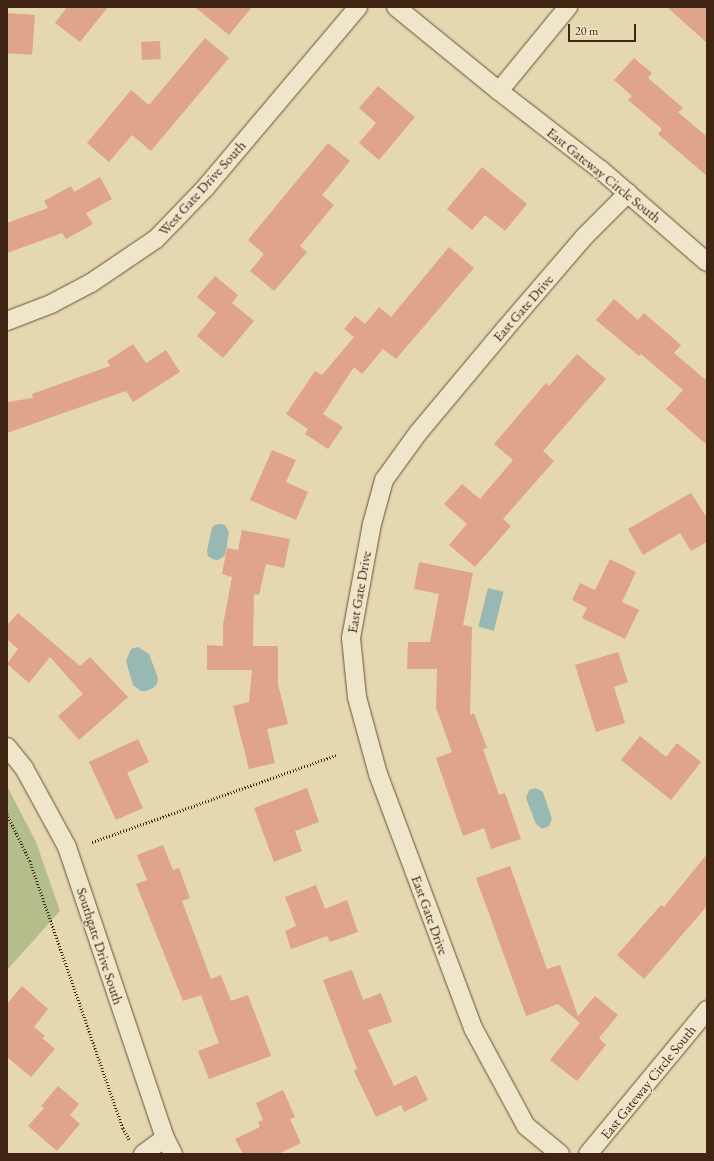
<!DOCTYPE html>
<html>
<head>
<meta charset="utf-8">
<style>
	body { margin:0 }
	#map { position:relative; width:714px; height:1161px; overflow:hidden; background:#e5d7af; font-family:"EB Garamond",serif }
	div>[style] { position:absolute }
	.green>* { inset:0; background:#b4be8b }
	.water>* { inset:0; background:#98b8b3; transform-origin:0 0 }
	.building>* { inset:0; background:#e0a38c; transform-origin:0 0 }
	.path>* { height:2.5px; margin-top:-1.25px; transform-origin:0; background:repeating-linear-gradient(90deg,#3f2411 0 1px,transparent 0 3px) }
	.roads { filter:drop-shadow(0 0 1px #685138) drop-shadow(0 0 1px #685138) }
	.minor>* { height:18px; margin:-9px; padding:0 9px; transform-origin:9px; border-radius:9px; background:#eee5cb }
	span { translate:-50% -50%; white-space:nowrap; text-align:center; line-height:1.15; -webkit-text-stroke:3px #eee5cb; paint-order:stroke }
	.street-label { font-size:14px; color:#3f2411 }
	.frame { position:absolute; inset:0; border:8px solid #3f2411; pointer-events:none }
	.scale { position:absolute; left:568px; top:24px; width:68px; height:18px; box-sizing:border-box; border:2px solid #3f2411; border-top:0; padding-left:5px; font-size:12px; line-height:14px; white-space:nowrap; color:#3f2411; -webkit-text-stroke:3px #eee5cb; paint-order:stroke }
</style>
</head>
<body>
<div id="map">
	<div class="green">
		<div style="clip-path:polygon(7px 786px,36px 842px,60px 911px,7px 970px)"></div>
	</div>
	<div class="water">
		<div style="clip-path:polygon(219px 524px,225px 525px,229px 532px,225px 555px,222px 558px,217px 560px,212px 559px,208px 556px,207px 551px,212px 528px,214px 525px)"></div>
		<div style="left:488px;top:588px;width:16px;height:40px;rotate:14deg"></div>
		<div style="clip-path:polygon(138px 647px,149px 654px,158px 678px,157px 684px,153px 688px,146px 691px,141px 691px,133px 685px,126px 661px,131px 649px)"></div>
		<div style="clip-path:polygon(536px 788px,543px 792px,552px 819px,549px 826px,542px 829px,536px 824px,526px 798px,529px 790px)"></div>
	</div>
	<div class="building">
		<div style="clip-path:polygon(67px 7px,108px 7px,80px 42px,55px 23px)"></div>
		<div style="clip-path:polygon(195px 7px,252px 7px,229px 35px)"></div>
		<div style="clip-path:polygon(667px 7px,707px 7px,707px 43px)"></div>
		<div style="left:7px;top:13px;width:28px;height:40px;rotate:4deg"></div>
		<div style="clip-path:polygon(205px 38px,229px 58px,151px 151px,132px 135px,109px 162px,87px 143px,131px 90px,149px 105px)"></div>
		<div style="left:160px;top:41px;width:18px;height:19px;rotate:87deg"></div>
		<div style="clip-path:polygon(634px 58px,652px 73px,648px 78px,683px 108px,678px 112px,707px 137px,707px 176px,658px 134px,662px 129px,628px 100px,632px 96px,614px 80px)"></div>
		<div style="clip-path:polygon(378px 86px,415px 117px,379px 160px,359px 143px,376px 123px,359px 108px)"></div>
		<div style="clip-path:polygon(328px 143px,350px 161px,322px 195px,334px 205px,300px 246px,307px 252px,274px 291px,250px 271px,264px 254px,248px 240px)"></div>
		<div style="clip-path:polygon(482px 167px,527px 204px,505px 231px,485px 215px,472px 230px,447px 209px)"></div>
		<div style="clip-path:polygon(100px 177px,112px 199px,86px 213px,93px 224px,66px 239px,62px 233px,7px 253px,7px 223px,48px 208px,44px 201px,71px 186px,74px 192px)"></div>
		<div style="clip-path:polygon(449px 247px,474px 268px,396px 359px,383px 349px,362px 374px,354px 367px,323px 414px,343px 427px,328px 449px,305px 434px,308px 429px,286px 414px,315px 371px,322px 375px,354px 337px,344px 329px,355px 316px,365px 324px,379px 307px,391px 317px)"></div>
		<div style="clip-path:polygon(215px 276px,238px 295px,232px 303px,254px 321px,223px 358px,197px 336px,216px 313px,197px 297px)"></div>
		<div style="clip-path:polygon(614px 299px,638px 320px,644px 313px,681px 345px,674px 353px,707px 381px,707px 445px,666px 409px,683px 390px,641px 354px,639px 356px,596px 320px)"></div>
		<div style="clip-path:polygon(133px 344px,146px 363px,166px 350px,180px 372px,133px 402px,126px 391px,7px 433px,7px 402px,33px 398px,32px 394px,110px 366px,107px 361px)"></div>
		<div style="clip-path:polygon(577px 354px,606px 379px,543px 451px,554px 461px,503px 519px,511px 526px,475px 567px,449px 545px,467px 524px,444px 504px,462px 484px,480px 499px,513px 460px,494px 444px,546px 383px,549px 386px)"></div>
		<div style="clip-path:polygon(272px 450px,296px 460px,286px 482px,308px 492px,296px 520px,250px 500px)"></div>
		<div style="clip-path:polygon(691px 493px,707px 518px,707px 542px,691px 551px,680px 533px,643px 555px,628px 529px)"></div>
		<div style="clip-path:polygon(242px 530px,290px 539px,284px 568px,266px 564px,259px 595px,254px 594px,253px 646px,278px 646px,278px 684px,288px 724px,267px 729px,275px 763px,249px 769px,233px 706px,249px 702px,252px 670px,207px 670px,207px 645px,223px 646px,223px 625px,232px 577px,222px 574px,227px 548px,238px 550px)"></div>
		<div style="clip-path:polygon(610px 559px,636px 572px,622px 602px,639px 610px,625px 639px,582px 618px,587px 608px,572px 600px,580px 583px,595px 590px)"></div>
		<div style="clip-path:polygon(419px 562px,473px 573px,463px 625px,472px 627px,470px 715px,474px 713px,487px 748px,483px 749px,499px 795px,505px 793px,521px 839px,491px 849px,484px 828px,463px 836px,436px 758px,452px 752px,436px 708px,437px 669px,407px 669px,408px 642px,430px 642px,439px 594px,414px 589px)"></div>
		<div style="clip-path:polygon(18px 613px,80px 666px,90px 657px,128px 697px,79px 740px,58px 716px,83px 694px,50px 657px,29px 683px,7px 664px,18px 649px,7px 639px,7px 625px)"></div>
		<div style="clip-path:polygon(618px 652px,628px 682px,614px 687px,625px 723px,596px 732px,575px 665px)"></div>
		<div style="clip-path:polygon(640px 736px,666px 757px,677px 743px,701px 762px,671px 800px,621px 760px)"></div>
		<div style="clip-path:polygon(138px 739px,149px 762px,127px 773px,143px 808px,116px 820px,89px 762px)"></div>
		<div style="clip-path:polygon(307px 788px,319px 822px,295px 831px,302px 851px,274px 862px,254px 808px)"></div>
		<div style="clip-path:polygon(163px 845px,173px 870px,179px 868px,190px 898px,182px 901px,211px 979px,221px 975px,231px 1001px,248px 995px,271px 1056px,209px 1079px,198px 1051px,219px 1043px,201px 995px,183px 1001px,136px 884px,147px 880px,137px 855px)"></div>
		<div style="clip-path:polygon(707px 854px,707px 906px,644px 979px,617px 955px,661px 905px,664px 907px)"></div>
		<div style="clip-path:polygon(510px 866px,547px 969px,560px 965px,578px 1016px,595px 996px,618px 1015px,599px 1038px,606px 1045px,577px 1081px,550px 1060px,580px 1023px,558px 1004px,526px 1016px,476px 878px)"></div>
		<div style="clip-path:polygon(316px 885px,325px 909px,347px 900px,358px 932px,330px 942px,327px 936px,291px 949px,285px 931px,296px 926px,285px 897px)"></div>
		<div style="clip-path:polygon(352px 970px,363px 1000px,381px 993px,392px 1022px,368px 1030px,394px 1086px,416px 1075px,428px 1100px,404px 1112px,401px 1105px,376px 1117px,354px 1071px,357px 1069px,323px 980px)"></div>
		<div style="clip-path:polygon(22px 986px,48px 1009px,34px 1027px,45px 1036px,42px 1038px,55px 1049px,31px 1077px,7px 1057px,7px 1004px)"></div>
		<div style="clip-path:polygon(58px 1086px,79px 1104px,70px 1115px,80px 1124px,57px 1151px,28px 1126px,44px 1108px,41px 1106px)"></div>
		<div style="clip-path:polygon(283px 1090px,295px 1117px,290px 1119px,301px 1143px,278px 1154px,243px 1154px,235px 1139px,260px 1127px,258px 1122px,263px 1120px,256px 1103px)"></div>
	</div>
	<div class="path">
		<div style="left:7px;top:814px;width:52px;rotate:63.9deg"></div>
		<div style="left:30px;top:861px;width:283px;rotate:70.8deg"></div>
		<div style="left:123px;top:1128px;width:13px;rotate:61deg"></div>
		<div style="left:92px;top:842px;width:259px;rotate:-19.6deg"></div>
	</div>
	<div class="roads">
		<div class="minor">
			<div style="left:396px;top:7px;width:133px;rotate:39.2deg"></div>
			<div style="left:499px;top:91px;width:129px;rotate:37.8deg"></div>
			<div style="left:601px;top:170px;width:140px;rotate:41deg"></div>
			<div style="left:499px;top:91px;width:109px;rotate:-50.6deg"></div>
			<div style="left:7px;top:321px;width:47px;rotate:-21.1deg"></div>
			<div style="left:51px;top:304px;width:45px;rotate:-27.7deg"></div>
			<div style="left:91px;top:283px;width:78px;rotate:-34.1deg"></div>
			<div style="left:156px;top:239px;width:72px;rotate:-46.1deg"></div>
			<div style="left:206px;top:187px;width:236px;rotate:-49.8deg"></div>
			<div style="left:7px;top:747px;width:27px;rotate:51deg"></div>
			<div style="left:24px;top:768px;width:90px;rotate:61.4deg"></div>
			<div style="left:67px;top:847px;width:307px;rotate:71.4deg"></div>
			<div style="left:165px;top:1138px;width:18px;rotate:63deg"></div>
			<div style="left:143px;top:1154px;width:27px;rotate:-36deg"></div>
			<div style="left:560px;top:1154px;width:44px;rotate:-140.5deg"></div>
			<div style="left:526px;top:1126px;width:111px;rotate:-118.4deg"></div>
			<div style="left:473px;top:1028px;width:271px;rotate:-110.5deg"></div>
			<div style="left:378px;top:774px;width:80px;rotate:-105.3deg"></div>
			<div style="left:357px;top:697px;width:59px;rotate:-95.8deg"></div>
			<div style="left:351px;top:638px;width:116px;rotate:-79.6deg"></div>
			<div style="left:372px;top:524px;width:46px;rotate:-74.7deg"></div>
			<div style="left:384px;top:480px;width:58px;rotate:-54.1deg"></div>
			<div style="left:418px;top:433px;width:136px;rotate:-50.1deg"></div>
			<div style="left:505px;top:329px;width:123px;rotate:-49.3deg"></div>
			<div style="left:585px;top:236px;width:61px;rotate:-45deg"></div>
			<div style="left:588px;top:1154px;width:187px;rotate:-50.4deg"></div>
		</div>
	</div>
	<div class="street-label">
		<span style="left:604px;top:175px;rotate:39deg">East Gateway Circle South</span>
		<span style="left:202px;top:188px;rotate:-48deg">West Gate Drive South</span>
		<span style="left:523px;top:308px;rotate:-49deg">East Gate Drive</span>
		<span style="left:359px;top:592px;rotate:-80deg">East Gate Drive</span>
		<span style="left:430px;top:915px;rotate:70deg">East Gate Drive</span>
		<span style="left:100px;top:946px;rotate:72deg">Southgate Drive South</span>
		<span style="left:648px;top:1082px;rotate:-51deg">East Gateway Circle South</span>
	</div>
	<div class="frame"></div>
	<div class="scale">20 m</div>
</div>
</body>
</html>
